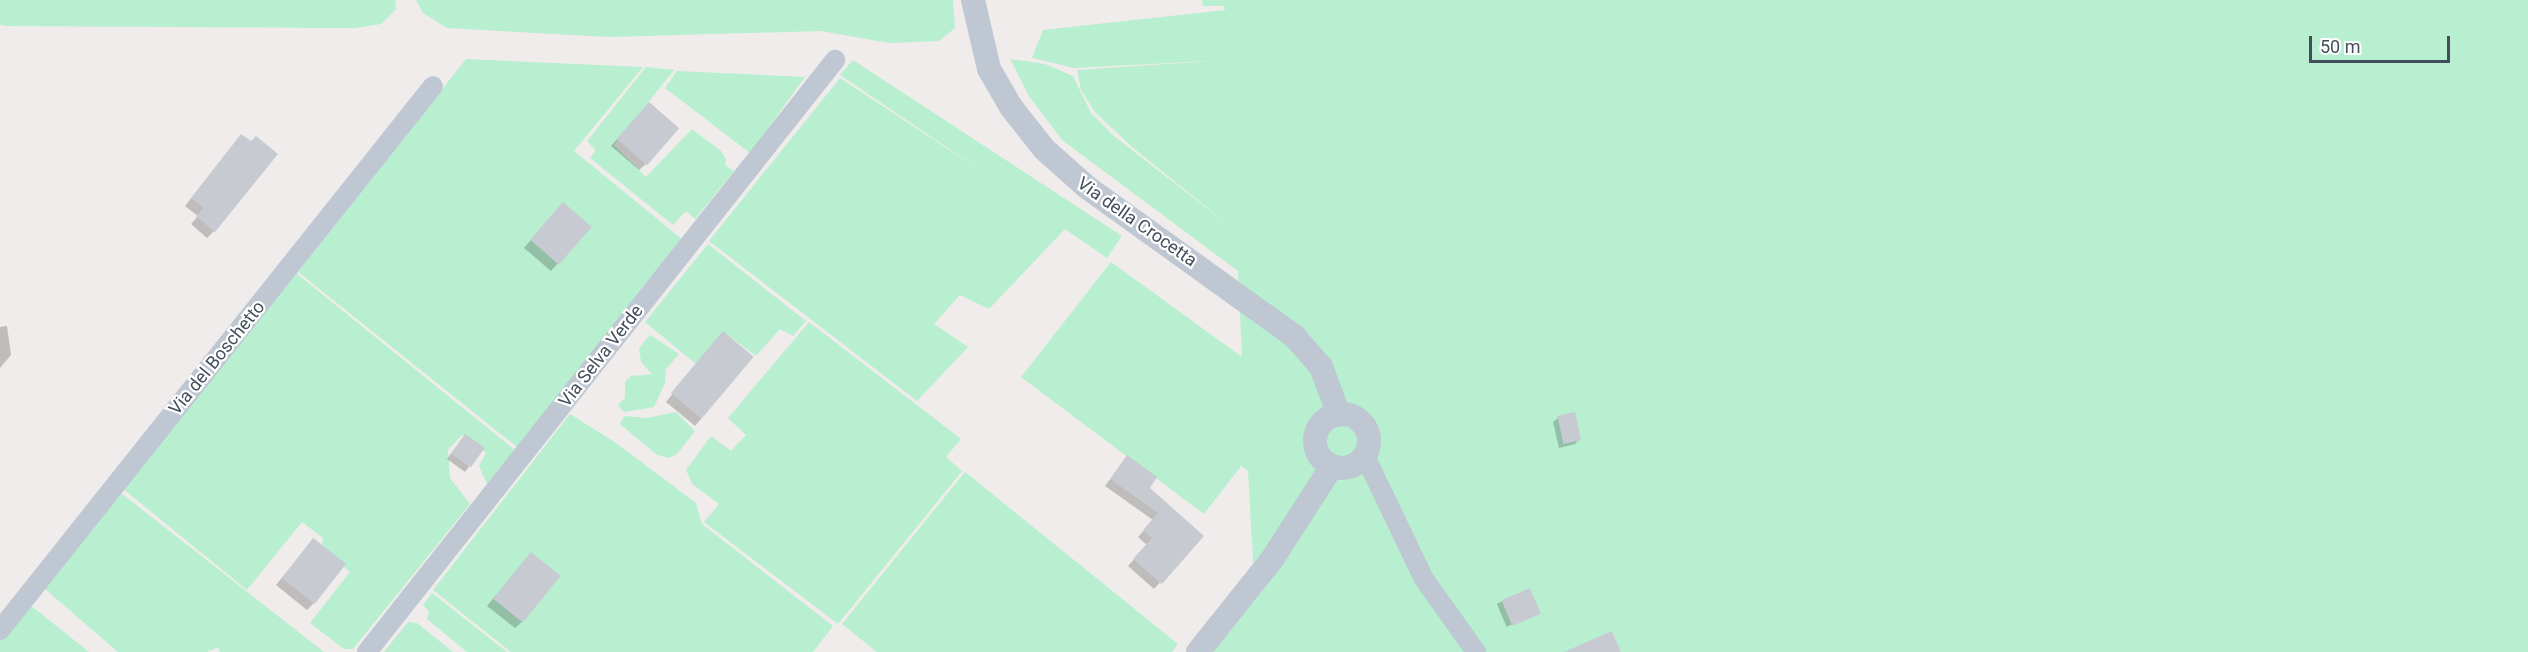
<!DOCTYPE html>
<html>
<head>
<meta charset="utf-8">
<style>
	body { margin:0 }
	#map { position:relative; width:2528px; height:652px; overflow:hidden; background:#efeceb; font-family:Roboto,sans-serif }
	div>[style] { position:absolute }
	.green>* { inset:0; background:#b7efd0 }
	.shadow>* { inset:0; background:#0003; transform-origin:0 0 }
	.building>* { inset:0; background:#c8cad2; transform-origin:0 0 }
	.minor>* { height:20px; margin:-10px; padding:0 10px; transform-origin:10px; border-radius:10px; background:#bec7d2 }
	.tertiary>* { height:24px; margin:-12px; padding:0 12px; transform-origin:12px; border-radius:12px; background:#bec7d2 }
	.tertiary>.ring { margin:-12px; padding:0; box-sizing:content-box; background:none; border:24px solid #bec7d2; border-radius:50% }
	span { translate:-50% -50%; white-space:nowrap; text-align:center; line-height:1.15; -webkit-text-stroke:4.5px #fff; paint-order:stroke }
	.street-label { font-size:18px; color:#444e5a }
	.scale { position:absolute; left:2309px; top:36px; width:141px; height:27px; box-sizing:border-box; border:3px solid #444e5a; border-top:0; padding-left:8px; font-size:18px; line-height:21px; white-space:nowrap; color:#444e5a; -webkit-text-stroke:4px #fff; paint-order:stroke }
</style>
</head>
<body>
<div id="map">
	<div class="green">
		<div style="clip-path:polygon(0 0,395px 0,396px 9px,381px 24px,355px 28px,7px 26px,0 25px)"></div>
		<div style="clip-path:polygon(416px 0,953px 0,955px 28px,939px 41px,889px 43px,821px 31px,609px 37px,447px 28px,423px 13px)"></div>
		<div style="clip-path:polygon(1202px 0,2528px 0,2528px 652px,1213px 652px,1255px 597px,1248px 471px,1241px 466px,1204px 514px,1021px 377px,1111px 262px,1242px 357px,1238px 271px,1062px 140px,1029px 96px,1010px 59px,1045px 64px,1073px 76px,1091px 113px,1114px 136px,1236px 231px,1132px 147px,1095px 112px,1081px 90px,1077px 70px,1227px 60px,1074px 68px,1032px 58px,1043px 30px,1225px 10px,1224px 6px,1203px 6px)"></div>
		<div style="clip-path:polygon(466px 59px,643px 67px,574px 151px,683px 240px,517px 447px,298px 272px)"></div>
		<div style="clip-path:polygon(853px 60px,1122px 236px,1107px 258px,1065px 229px,989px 309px,960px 295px,934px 324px,968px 347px,917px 401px,709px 241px,840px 78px,995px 180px,840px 75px)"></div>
		<div style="clip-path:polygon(646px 67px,674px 70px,614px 145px,646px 177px,692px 129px,721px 151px,726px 159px,725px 165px,734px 171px,695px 219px,686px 211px,673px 225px,590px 158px,596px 150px,587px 141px)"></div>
		<div style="clip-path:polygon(677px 71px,805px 77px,750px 153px,665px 88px)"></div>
		<div style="clip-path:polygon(708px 244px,806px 321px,793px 336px,780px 329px,756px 356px,724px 332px,696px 364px,645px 322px)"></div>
		<div style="clip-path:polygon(296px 273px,515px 450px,487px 484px,479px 466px,486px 453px,462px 435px,448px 450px,450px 478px,470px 504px,353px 649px,344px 649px,310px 623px,350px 572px,322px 547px,323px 538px,302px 522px,247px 590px,122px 488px)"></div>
		<div style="clip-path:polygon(809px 322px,961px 439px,946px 457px,962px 471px,838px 624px,704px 522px,719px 504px,692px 484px,686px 470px,711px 436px,731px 451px,746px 435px,728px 418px)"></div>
		<div style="clip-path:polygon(650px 335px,679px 354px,666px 369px,665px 383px,654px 407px,624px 412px,618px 405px,625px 398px,625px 382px,631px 376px,652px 374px,641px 362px,639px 348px)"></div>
		<div style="clip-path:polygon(676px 412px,695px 431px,677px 454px,669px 458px,657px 455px,620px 424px,624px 416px,647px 418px)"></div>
		<div style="clip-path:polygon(570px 414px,616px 443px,696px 503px,702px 524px,833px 626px,813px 652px,511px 652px,433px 590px)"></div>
		<div style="clip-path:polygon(965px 472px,1178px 644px,1172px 652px,877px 652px,842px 624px)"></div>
		<div style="clip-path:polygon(121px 493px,324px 652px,220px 652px,218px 647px,207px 652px,118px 652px,45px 589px)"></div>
		<div style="clip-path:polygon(432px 593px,507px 652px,467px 652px,427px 619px,429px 611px,423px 605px)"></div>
		<div style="clip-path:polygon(30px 605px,89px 652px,0 652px,0 639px)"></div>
		<div style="clip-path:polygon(408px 622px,417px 623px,453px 652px,384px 652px)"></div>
	</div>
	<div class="shadow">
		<div style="clip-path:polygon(642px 111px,646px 164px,639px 170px,611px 146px)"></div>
		<div style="clip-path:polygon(241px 136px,214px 231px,207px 238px,191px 224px,198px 216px,185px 206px)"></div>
		<div style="clip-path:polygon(556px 211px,590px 227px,551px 271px,524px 248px)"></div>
		<div style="clip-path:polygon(7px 326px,11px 355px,0 368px,0 327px)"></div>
		<div style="clip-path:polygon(716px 340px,701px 419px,695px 426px,666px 402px)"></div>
		<div style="clip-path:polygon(1558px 418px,1580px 439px,1575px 444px,1559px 448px,1553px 422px)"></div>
		<div style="clip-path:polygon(461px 440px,469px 467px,465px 472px,447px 459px)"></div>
		<div style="clip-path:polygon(1127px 457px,1148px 488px,1202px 536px,1154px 589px,1128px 566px,1147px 545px,1138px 537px,1153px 520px,1105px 486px)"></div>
		<div style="clip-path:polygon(313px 540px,314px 603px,307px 610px,276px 585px)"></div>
		<div style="clip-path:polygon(524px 561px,522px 622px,515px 628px,487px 606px)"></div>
		<div style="left:1529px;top:590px;width:25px;height:35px;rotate:67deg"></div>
	</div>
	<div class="building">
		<div style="left:649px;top:102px;width:40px;height:49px;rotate:41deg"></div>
		<div style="clip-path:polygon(241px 134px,251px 141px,256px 136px,278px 154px,215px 232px,196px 216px,204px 208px,191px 198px)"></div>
		<div style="left:563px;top:202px;width:38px;height:50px;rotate:41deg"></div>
		<div style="left:723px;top:331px;width:40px;height:81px;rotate:40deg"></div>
		<div style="left:1575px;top:412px;width:29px;height:18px;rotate:78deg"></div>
		<div style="left:465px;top:434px;width:24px;height:24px;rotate:35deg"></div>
		<div style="clip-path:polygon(1127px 455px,1157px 477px,1150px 488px,1204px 536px,1162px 584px,1133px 559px,1152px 538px,1143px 530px,1158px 513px,1110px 479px)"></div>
		<div style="left:313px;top:538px;width:42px;height:51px;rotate:38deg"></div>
		<div style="left:531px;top:552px;width:38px;height:60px;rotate:39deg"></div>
		<div style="left:1530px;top:588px;width:28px;height:31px;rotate:67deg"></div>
		<div style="clip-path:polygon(1612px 631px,1621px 652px,1564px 652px)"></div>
	</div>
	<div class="minor">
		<div style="left:1365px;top:456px;width:136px;rotate:64.4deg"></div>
		<div style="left:1424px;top:579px;width:90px;rotate:54.5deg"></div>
		<div style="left:0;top:630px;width:695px;rotate:-51.48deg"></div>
		<div style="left:367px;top:652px;width:755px;rotate:-51.67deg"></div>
	</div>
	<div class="tertiary">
		<div style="left:973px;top:0;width:71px;rotate:76.9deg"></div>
		<div style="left:989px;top:69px;width:44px;rotate:59.9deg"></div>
		<div style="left:1011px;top:107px;width:53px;rotate:51.8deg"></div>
		<div style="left:1044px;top:149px;width:59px;rotate:41.6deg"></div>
		<div style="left:1088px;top:188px;width:255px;rotate:35.7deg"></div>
		<div style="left:1295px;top:337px;width:40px;rotate:49deg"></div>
		<div style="left:1321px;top:367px;width:51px;rotate:69.4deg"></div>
		<div class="ring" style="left:1315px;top:414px;width:30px;height:30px"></div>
		<div style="left:1198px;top:652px;width:120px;rotate:-51.4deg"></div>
		<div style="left:1273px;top:558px;width:109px;rotate:-57.3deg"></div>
	</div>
	<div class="street-label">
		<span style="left:1137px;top:222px;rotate:35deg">Via della Crocetta</span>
		<span style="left:601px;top:356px;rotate:-52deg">Via Selva Verde</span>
		<span style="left:217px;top:358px;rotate:-51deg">Via del Boschetto</span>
	</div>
	<div class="scale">50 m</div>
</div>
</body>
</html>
